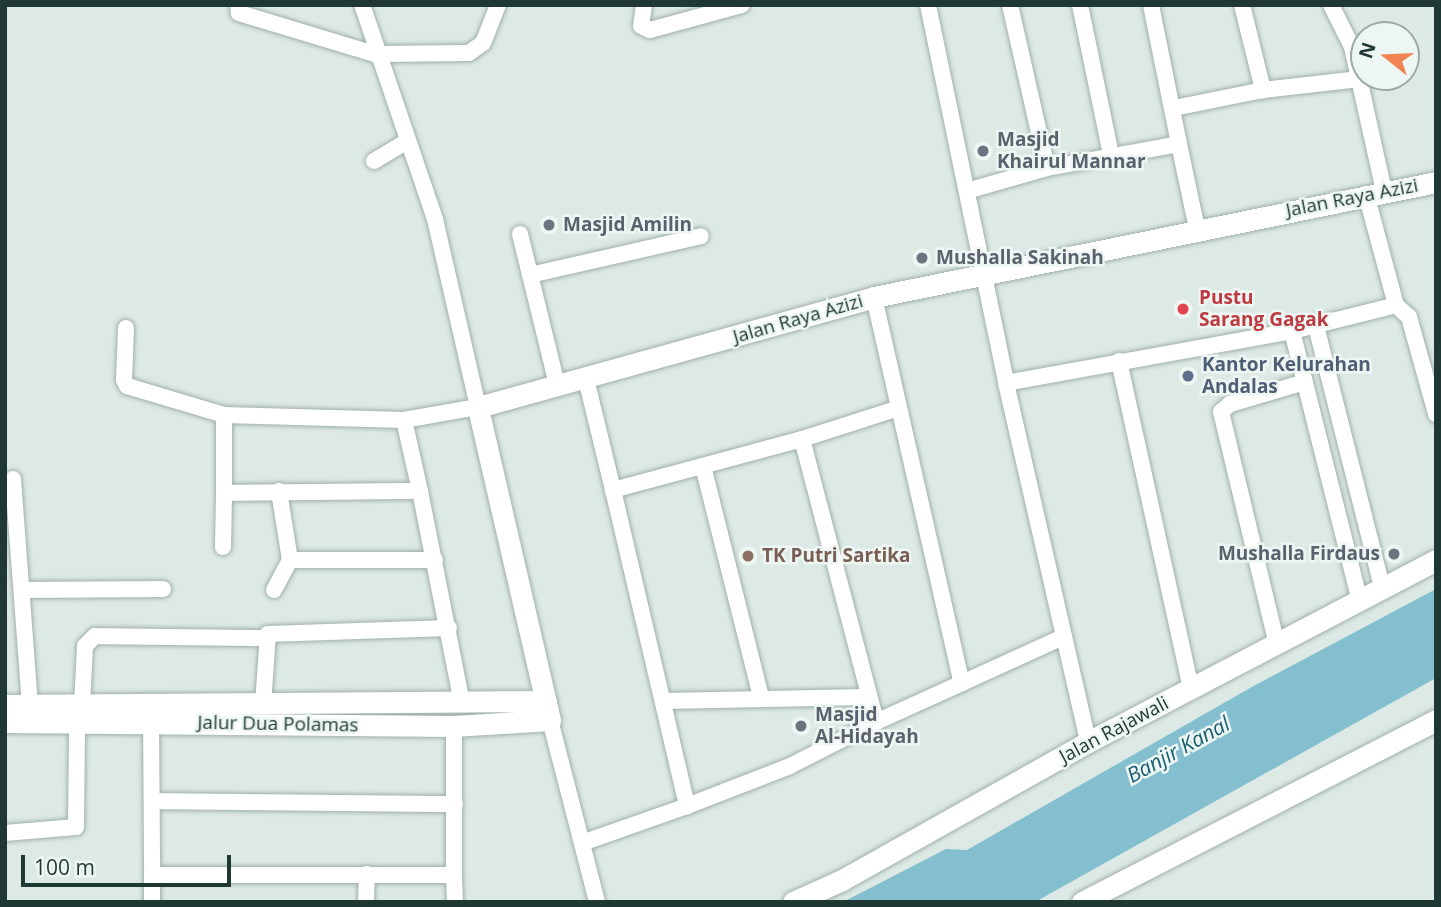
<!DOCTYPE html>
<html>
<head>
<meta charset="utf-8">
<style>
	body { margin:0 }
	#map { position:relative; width:1441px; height:907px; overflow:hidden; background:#dde9e4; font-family:"Open Sans",sans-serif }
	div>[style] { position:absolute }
	.water>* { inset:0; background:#84bfcf }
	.roads { filter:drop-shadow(0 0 2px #a0b0ab) drop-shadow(0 0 2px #a0b0ab) }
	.street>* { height:16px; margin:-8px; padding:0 8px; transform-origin:8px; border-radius:8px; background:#fff }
	.secondary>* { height:21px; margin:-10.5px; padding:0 10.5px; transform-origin:10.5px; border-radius:10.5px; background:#fff }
	.dots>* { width:19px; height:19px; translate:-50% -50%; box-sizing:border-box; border:4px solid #edf6f2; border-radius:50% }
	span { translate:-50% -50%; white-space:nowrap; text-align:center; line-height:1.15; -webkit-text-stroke:5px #edf6f2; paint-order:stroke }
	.worship-label { font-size:19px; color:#5b616d; font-weight:700 }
	.left { translate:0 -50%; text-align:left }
	.right { translate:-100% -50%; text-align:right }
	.street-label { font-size:19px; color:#1f3833 }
	.health-label { font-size:19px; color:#be3a42; font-weight:700 }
	.service-label { font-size:19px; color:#4e5e75; font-weight:700 }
	.education-label { font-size:19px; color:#785e54; font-weight:700 }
	.water-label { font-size:21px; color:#1a5f73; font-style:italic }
	.frame { position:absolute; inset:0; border:7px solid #1f3833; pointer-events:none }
	.north { position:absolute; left:1350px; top:21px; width:70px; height:70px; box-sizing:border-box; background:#edf6f2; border:2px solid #9baaa6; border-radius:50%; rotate:288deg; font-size:19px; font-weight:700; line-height:28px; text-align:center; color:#1f3833 }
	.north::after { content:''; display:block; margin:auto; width:24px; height:32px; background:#f28352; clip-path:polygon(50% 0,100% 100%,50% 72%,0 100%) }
	.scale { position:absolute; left:21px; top:855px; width:210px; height:32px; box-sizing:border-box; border:4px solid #1f3833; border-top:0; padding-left:9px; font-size:21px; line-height:24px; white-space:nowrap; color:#1f3833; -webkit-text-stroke:5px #edf6f2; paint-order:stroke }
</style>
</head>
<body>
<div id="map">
	<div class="water">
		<div style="clip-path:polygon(1436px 589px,1436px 678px,1035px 902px,843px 902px,946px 849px,967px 850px,1250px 688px)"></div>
	</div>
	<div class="roads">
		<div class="street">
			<div style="left:238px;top:5px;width:8px;rotate:83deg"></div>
			<div style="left:239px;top:13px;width:142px;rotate:16.8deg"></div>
			<div style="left:375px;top:54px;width:94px;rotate:-0.6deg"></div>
			<div style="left:469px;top:53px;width:17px;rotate:-36deg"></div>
			<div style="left:483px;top:43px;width:41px;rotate:-68.5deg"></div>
			<div style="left:644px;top:5px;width:21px;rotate:98deg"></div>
			<div style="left:641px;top:26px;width:10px;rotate:24deg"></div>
			<div style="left:650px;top:30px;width:95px;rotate:-15.2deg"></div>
			<div style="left:928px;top:5px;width:386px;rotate:78.3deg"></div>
			<div style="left:1006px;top:383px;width:291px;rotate:-10.3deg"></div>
			<div style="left:1292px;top:331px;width:107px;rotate:-14deg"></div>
			<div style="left:1010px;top:5px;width:167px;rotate:77.2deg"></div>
			<div style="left:1080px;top:5px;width:153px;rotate:78.3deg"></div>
			<div style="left:1151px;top:5px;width:142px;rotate:78.6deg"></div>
			<div style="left:1242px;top:5px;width:88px;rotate:76.1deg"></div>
			<div style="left:1263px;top:90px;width:97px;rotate:-6.5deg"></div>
			<div style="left:1331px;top:5px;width:47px;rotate:63.4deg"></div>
			<div style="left:1352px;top:47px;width:148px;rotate:77.5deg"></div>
			<div style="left:1174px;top:108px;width:91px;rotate:-11.4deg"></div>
			<div style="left:374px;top:161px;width:37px;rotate:-31deg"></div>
			<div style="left:970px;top:190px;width:80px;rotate:-15.9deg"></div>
			<div style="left:1047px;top:168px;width:134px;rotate:-10.3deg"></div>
			<div style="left:1179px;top:144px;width:87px;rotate:78deg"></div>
			<div style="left:1366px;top:194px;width:115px;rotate:74.9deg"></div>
			<div style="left:1396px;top:305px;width:18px;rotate:43deg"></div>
			<div style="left:1409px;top:317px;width:101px;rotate:74.4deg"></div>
			<div style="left:520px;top:234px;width:155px;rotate:76.2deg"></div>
			<div style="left:530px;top:275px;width:175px;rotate:-12.8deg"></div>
			<div style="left:874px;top:297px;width:396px;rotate:77.2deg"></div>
			<div style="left:962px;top:683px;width:111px;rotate:-24.5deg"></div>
			<div style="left:1316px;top:326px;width:272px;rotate:75.8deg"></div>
			<div style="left:126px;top:328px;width:52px;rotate:92.2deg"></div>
			<div style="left:124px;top:380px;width:7px;rotate:63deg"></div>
			<div style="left:127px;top:386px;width:101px;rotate:16.6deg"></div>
			<div style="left:224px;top:415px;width:180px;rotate:1.6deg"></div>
			<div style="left:404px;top:420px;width:75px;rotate:-10deg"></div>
			<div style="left:478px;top:407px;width:193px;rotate:-102.9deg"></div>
			<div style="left:435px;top:219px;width:226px;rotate:-108.8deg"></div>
			<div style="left:1292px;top:331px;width:278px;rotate:75.9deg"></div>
			<div style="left:1119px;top:361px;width:336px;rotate:77.6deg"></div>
			<div style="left:586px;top:379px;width:114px;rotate:76.3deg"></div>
			<div style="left:1006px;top:383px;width:368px;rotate:77.1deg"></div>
			<div style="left:899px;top:408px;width:102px;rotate:162.3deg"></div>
			<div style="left:802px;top:439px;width:293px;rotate:75.3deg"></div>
			<div style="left:876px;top:722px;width:94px;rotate:-24.4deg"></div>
			<div style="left:224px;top:415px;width:78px;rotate:90deg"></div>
			<div style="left:224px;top:493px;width:196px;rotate:-0.6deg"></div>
			<div style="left:420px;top:491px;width:73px;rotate:-102.7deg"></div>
			<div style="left:802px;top:439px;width:196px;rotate:164.9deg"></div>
			<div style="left:613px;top:490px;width:325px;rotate:76.8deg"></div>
			<div style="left:687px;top:806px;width:110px;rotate:-21.2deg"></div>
			<div style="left:790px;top:766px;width:97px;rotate:-27.1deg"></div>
			<div style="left:703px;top:466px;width:238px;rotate:75.9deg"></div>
			<div style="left:13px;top:479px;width:227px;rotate:85.7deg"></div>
			<div style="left:420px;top:491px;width:216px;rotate:78.8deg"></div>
			<div style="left:223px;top:547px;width:54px;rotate:-88.9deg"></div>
			<div style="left:290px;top:560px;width:145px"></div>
			<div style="left:24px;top:590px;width:139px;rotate:-0.4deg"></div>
			<div style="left:274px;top:590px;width:34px;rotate:-62deg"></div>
			<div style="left:290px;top:560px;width:70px;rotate:-99.1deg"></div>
			<div style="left:1277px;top:645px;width:240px;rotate:-103.5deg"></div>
			<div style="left:1221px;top:412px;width:12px;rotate:-42deg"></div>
			<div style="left:1230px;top:404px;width:78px;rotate:-16.3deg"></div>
			<div style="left:663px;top:701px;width:204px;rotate:-1.1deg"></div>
			<div style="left:263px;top:704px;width:70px;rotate:-85.9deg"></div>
			<div style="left:268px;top:634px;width:181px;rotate:-1.9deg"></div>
			<div style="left:82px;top:705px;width:59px;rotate:-87.1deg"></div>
			<div style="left:85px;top:646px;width:14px;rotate:-45deg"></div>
			<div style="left:95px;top:636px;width:169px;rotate:0.7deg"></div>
			<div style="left:151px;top:714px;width:161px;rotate:89.6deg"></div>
			<div style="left:550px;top:720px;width:188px;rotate:75.5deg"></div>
			<div style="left:152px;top:801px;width:303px;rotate:0.6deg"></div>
			<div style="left:5px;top:833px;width:71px;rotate:-4.8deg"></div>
			<div style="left:76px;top:827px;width:103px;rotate:-89.4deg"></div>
			<div style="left:582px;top:843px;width:111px;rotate:-19.4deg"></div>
			<div style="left:454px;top:875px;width:27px;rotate:88deg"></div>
			<div style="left:152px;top:902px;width:27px;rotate:-90deg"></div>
			<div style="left:152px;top:875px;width:302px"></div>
			<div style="left:454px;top:875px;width:149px;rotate:-90deg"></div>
			<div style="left:366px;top:902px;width:28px;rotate:-88deg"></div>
		</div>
		<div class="secondary">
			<div style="left:5px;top:705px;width:541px;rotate:-0.42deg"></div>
			<div style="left:5px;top:722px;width:449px;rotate:0.5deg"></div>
			<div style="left:454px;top:726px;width:96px;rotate:-3.6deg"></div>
			<div style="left:550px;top:720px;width:321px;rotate:-103deg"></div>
			<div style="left:478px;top:407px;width:411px;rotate:-15.5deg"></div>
			<div style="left:874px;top:297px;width:574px;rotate:-11.56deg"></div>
			<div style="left:793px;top:902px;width:54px;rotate:-24.2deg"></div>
			<div style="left:842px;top:880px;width:282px;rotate:-29.3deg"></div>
			<div style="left:1088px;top:742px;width:393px;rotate:-27.6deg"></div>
			<div style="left:1082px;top:902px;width:398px;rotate:-27.2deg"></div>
		</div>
	</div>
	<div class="dots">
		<div style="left:983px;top:151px;background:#6b7280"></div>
		<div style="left:549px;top:225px;background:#6b7280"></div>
		<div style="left:922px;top:258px;background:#6b7280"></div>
		<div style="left:1183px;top:309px;background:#e0444e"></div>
		<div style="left:1188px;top:376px;background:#5c6f8a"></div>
		<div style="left:1394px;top:554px;background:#6b7280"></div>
		<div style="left:748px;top:556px;background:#8d6e63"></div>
		<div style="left:801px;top:726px;background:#6b7280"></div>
	</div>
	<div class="worship-label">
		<span class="left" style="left:997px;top:151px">Masjid<br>Khairul Mannar</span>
		<span class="left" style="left:563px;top:225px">Masjid Amilin</span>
		<span class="left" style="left:936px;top:258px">Mushalla Sakinah</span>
		<span class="right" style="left:1380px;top:554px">Mushalla Firdaus</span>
		<span class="left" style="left:815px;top:726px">Masjid<br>Al-Hidayah</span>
	</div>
	<div class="street-label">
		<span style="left:1352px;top:198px;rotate:-11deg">Jalan Raya Azizi</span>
		<span style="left:798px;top:319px;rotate:-16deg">Jalan Raya Azizi</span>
		<span style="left:278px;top:724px;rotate:1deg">Jalur Dua Polamas</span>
		<span style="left:1114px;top:730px;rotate:-28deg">Jalan Rajawali</span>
	</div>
	<div class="health-label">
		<span class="left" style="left:1199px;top:309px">Pustu<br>Sarang Gagak</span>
	</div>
	<div class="service-label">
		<span class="left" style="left:1202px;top:376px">Kantor Kelurahan<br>Andalas</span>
	</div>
	<div class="education-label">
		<span class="left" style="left:762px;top:556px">TK Putri Sartika</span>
	</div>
	<div class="water-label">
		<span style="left:1178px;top:749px;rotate:-29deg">Banjir Kanal</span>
	</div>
	<div class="frame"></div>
	<div class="north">N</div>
	<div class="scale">100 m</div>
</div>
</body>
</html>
